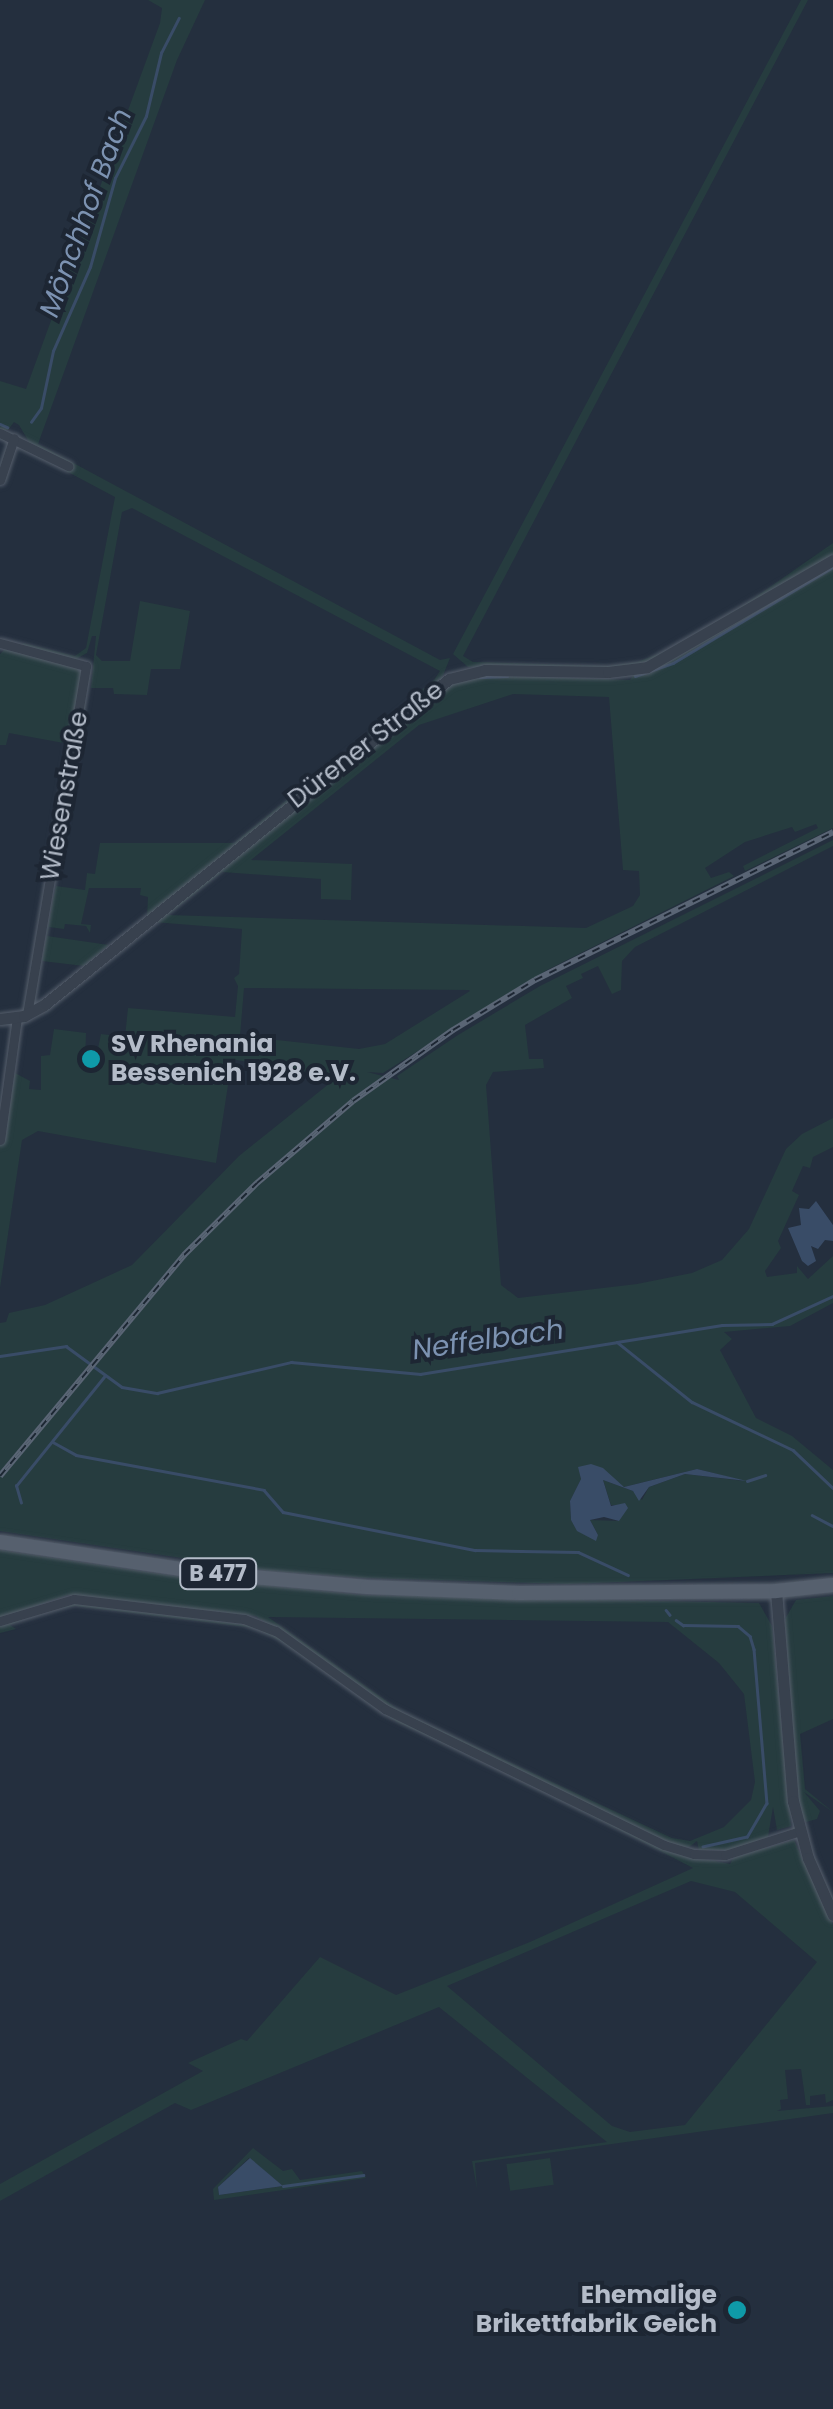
<!DOCTYPE html>
<html>
<head>
<meta charset="utf-8">
<style>
	body { margin:0 }
	#map { position:relative; width:833px; height:2409px; overflow:hidden; background:#242f3e; font-family:Poppins,sans-serif }
	div>[style] { position:absolute }
	.green>* { inset:0; background:#263c3f; transform-origin:0 0 }
	.water>* { inset:0; background:#394c67 }
	.stream>* { height:2.5px; margin:-1.25px; padding:0 1.25px; transform-origin:1.25px; border-radius:1.25px; background:#394c67 }
	.roads { filter:drop-shadow(0 0 2px #565f6c) drop-shadow(0 0 2px #565f6c) }
	.minor>* { height:9px; margin:-4.5px; padding:0 4.5px; transform-origin:4.5px; border-radius:4.5px; background:#38414e }
	.tertiary>* { height:11px; margin:-5.5px; padding:0 5.5px; transform-origin:5.5px; border-radius:5.5px; background:#38414e }
	.primary>* { height:14px; margin:-7px; padding:0 7px; transform-origin:7px; border-radius:7px; background:#56606e }
	.rail>* { height:6px; margin-top:-3px; transform-origin:0; background:repeating-linear-gradient(90deg,#1d2633 0 8px,#5a6575 0 16px); box-sizing:border-box; border-block:2px solid #5a6575 }
	.dots>* { width:28px; height:28px; translate:-50% -50%; box-sizing:border-box; border:5px solid #1d2633; border-radius:50% }
	span { translate:-50% -50%; white-space:nowrap; text-align:center; line-height:1.15; -webkit-text-stroke:8px #1d2633; paint-order:stroke }
	.shield-label span { padding:2px 8px; background:#1d2633; border:2px solid; border-radius:8px; -webkit-text-stroke-width:0 }
	.shield-label { font-size:22px; color:#b4bcc9; font-weight:700 }
	.street-label { font-size:25px; color:#b4bcc9 }
	.poi-label { font-size:25px; color:#b4bcc9; font-weight:700 }
	.left { translate:0 -50%; text-align:left }
	.right { translate:-100% -50%; text-align:right }
	.water-label { font-size:28px; color:#7c92b1; font-style:italic }
</style>
</head>
<body>
<div id="map">
	<div class="green">
		<div style="clip-path:polygon(148px 0,205px 0,177px 60px,38px 444px,440px 660px,450px 658px,442px 678px,147px 917px,148px 897px,140px 895px,141px 888px,89px 888px,81px 924px,91px 925px,90px 933px,86px 926px,65px 924px,64px 929px,49px 927px,47px 936px,109px 945px,84px 966px,42px 961px,53px 899px,56px 886px,85px 890px,87px 873px,95px 874px,100px 843px,234px 843px,434px 680px,440px 671px,132px 508px,122px 512px,96px 655px,102px 661px,130px 661px,140px 601px,190px 611px,180px 669px,151px 669px,147px 695px,114px 694px,113px 688px,91px 688px,96px 636px,92px 636px,87px 653px,74px 660px,22px 646px,23px 643px,75px 656px,86px 648px,115px 497px,66px 471px,69px 464px,29px 442px,19px 425px,14px 422px,8px 430px,0 430px,0 381px,26px 389px,160px 23px,162px 8px)"></div>
		<div style="clip-path:polygon(801px 0,808px 0,463px 656px,473px 662px,608px 666px,637px 662px,666px 651px,741px 607px,833px 543px,833px 556px,651px 661px,622px 668px,468px 667px,453px 654px)"></div>
		<div style="clip-path:polygon(evenodd,833px 565px,833px 828px,745px 871px,743px 866px,818px 828px,816px 824px,795px 832px,792px 827px,745px 842px,705px 868px,711px 878px,729px 872px,734px 876px,547px 970px,383px 1073px,367px 1072px,399px 1080px,397px 1076px,458px 1035px,540px 986px,833px 840px,833px 846px,635px 947px,622px 961px,621px 990px,612px 994px,598px 966px,581px 974px,583px 978px,566px 986px,572px 998px,525px 1025px,529px 1059px,543px 1059px,544px 1068px,493px 1072px,486px 1085px,501px 1285px,518px 1298px,637px 1284px,692px 1273px,722px 1260px,749px 1229px,786px 1149px,802px 1134px,833px 1118px,833px 1147px,813px 1157px,810px 1168px,803px 1166px,792px 1191px,799px 1195px,778px 1241px,781px 1248px,765px 1271px,767px 1277px,797px 1273px,797px 1266px,808px 1279px,833px 1256px,833px 1303px,790px 1326px,724px 1332px,732px 1339px,720px 1350px,756px 1418px,792px 1436px,833px 1470px,833px 1573px,570px 1584px,364px 1578px,269px 1571px,0 1531px,0 1323px,6px 1322px,9px 1313px,45px 1305px,132px 1265px,239px 1156px,335px 1079px,232px 1059px,216px 1163px,38px 1131px,22px 1140px,0 1288px,0 1113px,3px 1092px,12px 1092px,15px 1073px,30px 1081px,29px 1089px,41px 1090px,41px 1056px,50px 1055px,54px 1029px,86px 1033px,85px 1066px,94px 1067px,101px 1034px,125px 1037px,128px 1008px,235px 1017px,238px 986px,234px 978px,239px 974px,242px 929px,153px 922px,443px 687px,478px 675px,630px 680px,634px 674px,673px 660px,833px 565px,513px 694px,609px 697px,623px 870px,639px 871px,640px 895px,633px 906px,586px 928px,168px 915px,222px 872px,321px 879px,321px 899px,351px 900px,352px 864px,251px 860px,419px 725px,513px 694px,833px 565px,244px 988px,469px 990px,470px 991px,385px 1044px,359px 1049px,240px 1036px,244px 988px,833px 565px,579px 1467px,624px 1487px,697px 1469px,744px 1481px,685px 1474px,649px 1487px,642px 1500px,633px 1491px,603px 1480px,611px 1505px,622px 1505px,621px 1515px,619px 1521px,590px 1520px,598px 1535px,592px 1536px,582px 1533px,571px 1520px,570px 1501px,581px 1479px,579px 1467px)"></div>
		<div style="clip-path:polygon(5px 649px,78px 667px,82px 673px,69px 744px,9px 733px,6px 745px,0 745px,0 654px)"></div>
		<div style="clip-path:polygon(evenodd,0 1550px,181px 1577px,363px 1595px,759px 1603px,772px 1626px,791px 1826px,777px 1830px,773px 1807px,768px 1837px,731px 1850px,699px 1850px,697px 1841px,689px 1847px,676px 1846px,395px 1711px,256px 1616px,68px 1595px,0 1618px,0 1550px,268px 1617px,668px 1622px,719px 1663px,744px 1694px,755px 1782px,751px 1800px,724px 1827px,690px 1841px,672px 1838px,402px 1712px,268px 1617px)"></div>
		<div style="clip-path:polygon(833px 1596px,833px 1719px,800px 1734px,805px 1789px,833px 1812px,804px 1792px,820px 1811px,817px 1819px,806px 1822px,801px 1817px,794px 1784px,785px 1619px,796px 1600px)"></div>
		<div style="clip-path:polygon(evenodd,69px 1602px,264px 1627px,380px 1709px,694px 1857px,730px 1864px,734px 1857px,794px 1840px,833px 1925px,833px 2100px,826px 2103px,825px 2094px,810px 2096px,810px 2105px,806px 2105px,801px 2069px,785px 2070px,788px 2099px,780px 2100px,781px 2109px,777px 2111px,833px 2106px,833px 2113px,475px 2163px,477px 2189px,472px 2161px,607px 2142px,439px 2007px,191px 2110px,175px 2103px,0 2201px,0 2184px,203px 2071px,188px 2063px,241px 2039px,247px 2041px,320px 1957px,396px 1995px,530px 1942px,693px 1868px,513px 1775px,397px 1722px,284px 1643px,255px 1628px,75px 1606px,40px 1612px,10px 1625px,16px 1629px,0 1633px,0 1624px,69px 1602px,691px 1881px,735px 1892px,817px 1962px,685px 2125px,630px 2132px,612px 2126px,447px 1986px,691px 1881px)"></div>
		<div style="clip-path:polygon(evenodd,253px 2148px,283px 2171px,292px 2169px,300px 2180px,362px 2171px,366px 2178px,214px 2200px,213px 2189px,253px 2148px,249px 2158px,283px 2186px,219px 2195px,218px 2187px,249px 2158px)"></div>
		<div style="left:550px;top:2158px;width:27px;height:44px;rotate:82deg"></div>
	</div>
	<div class="water">
		<div style="clip-path:polygon(816px 1201px,833px 1225px,833px 1241px,825px 1240px,818px 1249px,811px 1246px,816px 1261px,808px 1266px,802px 1261px,788px 1228px,801px 1225px,799px 1208px,809px 1209px)"></div>
		<div style="clip-path:polygon(591px 1464px,603px 1468px,624px 1487px,697px 1469px,747px 1481px,685px 1474px,649px 1487px,639px 1501px,633px 1491px,603px 1480px,611px 1506px,625px 1503px,628px 1508px,619px 1521px,604px 1517px,590px 1520px,598px 1535px,596px 1541px,577px 1531px,571px 1520px,570px 1501px,581px 1479px,578px 1467px)"></div>
		<div style="clip-path:polygon(250px 2158px,283px 2186px,219px 2195px,218px 2187px)"></div>
	</div>
	<div class="stream">
		<div style="left:31px;top:422px;width:17px;rotate:-54deg"></div>
		<div style="left:41px;top:408px;width:58px;rotate:-78.1deg"></div>
		<div style="left:53px;top:351px;width:92px;rotate:-66.2deg"></div>
		<div style="left:90px;top:267px;width:92px;rotate:-74.3deg"></div>
		<div style="left:115px;top:178px;width:69px;rotate:-63.4deg"></div>
		<div style="left:146px;top:116px;width:65px;rotate:-76.6deg"></div>
		<div style="left:161px;top:53px;width:39px;rotate:-63deg"></div>
		<div style="left:0;top:424px;width:8px;rotate:23deg"></div>
		<div style="left:635px;top:676px;width:40px;rotate:-18.9deg"></div>
		<div style="left:673px;top:663px;width:187px;rotate:-31deg"></div>
		<div style="left:480px;top:677px;width:27px;rotate:-2deg"></div>
		<div style="left:617px;top:1342px;width:106px;rotate:-9.2deg"></div>
		<div style="left:722px;top:1325px;width:50px;rotate:-1.1deg"></div>
		<div style="left:772px;top:1324px;width:67px;rotate:-24.7deg"></div>
		<div style="left:0;top:1356px;width:67px;rotate:-8.6deg"></div>
		<div style="left:66px;top:1346px;width:69px;rotate:36.2deg"></div>
		<div style="left:122px;top:1387px;width:36px;rotate:10deg"></div>
		<div style="left:157px;top:1393px;width:138px;rotate:-13deg"></div>
		<div style="left:291px;top:1362px;width:130px;rotate:5.3deg"></div>
		<div style="left:420px;top:1374px;width:200px;rotate:-9.2deg"></div>
		<div style="left:617px;top:1342px;width:96px;rotate:38.7deg"></div>
		<div style="left:692px;top:1402px;width:112px;rotate:25.4deg"></div>
		<div style="left:793px;top:1450px;width:55px;rotate:43.5deg"></div>
		<div style="left:53px;top:1442px;width:26px;rotate:29deg"></div>
		<div style="left:76px;top:1455px;width:191px;rotate:10.5deg"></div>
		<div style="left:264px;top:1490px;width:29px;rotate:49deg"></div>
		<div style="left:283px;top:1512px;width:196px;rotate:11.2deg"></div>
		<div style="left:475px;top:1550px;width:103px;rotate:1.1deg"></div>
		<div style="left:578px;top:1552px;width:55px;rotate:24.7deg"></div>
		<div style="left:747px;top:1481px;width:19px;rotate:-18deg"></div>
		<div style="left:21px;top:1503px;width:18px;rotate:-106deg"></div>
		<div style="left:16px;top:1486px;width:140px;rotate:-51.1deg"></div>
		<div style="left:812px;top:1515px;width:24px;rotate:28deg"></div>
		<div style="left:666px;top:1610px;width:6px;rotate:51deg"></div>
		<div style="left:676px;top:1620px;width:9px;rotate:36deg"></div>
		<div style="left:683px;top:1625px;width:55px;rotate:1deg"></div>
		<div style="left:738px;top:1626px;width:16px;rotate:40deg"></div>
		<div style="left:750px;top:1636px;width:14px;rotate:73deg"></div>
		<div style="left:754px;top:1649px;width:155px;rotate:85.2deg"></div>
		<div style="left:767px;top:1803px;width:39px;rotate:120deg"></div>
		<div style="left:747px;top:1837px;width:45px;rotate:167.2deg"></div>
		<div style="left:283px;top:2186px;width:81px;rotate:-7.8deg"></div>
	</div>
	<div class="roads">
		<div class="minor">
			<div style="left:0;top:433px;width:76px;rotate:25.9deg"></div>
			<div style="left:0;top:480px;width:44px;rotate:-71.6deg"></div>
			<div style="left:0;top:643px;width:89px;rotate:15deg"></div>
			<div style="left:86px;top:666px;width:354px;rotate:99.6deg"></div>
			<div style="left:0;top:1140px;width:123px;rotate:-82.1deg"></div>
			<div style="left:0;top:1621px;width:77px;rotate:-16.6deg"></div>
			<div style="left:74px;top:1599px;width:171px;rotate:6.7deg"></div>
			<div style="left:244px;top:1619px;width:34px;rotate:21deg"></div>
			<div style="left:276px;top:1631px;width:134px;rotate:35.6deg"></div>
			<div style="left:385px;top:1709px;width:310px;rotate:26deg"></div>
			<div style="left:664px;top:1845px;width:31px;rotate:17deg"></div>
			<div style="left:694px;top:1854px;width:31px;rotate:2deg"></div>
			<div style="left:725px;top:1855px;width:79px;rotate:-17.7deg"></div>
		</div>
		<div class="tertiary">
			<div style="left:0;top:1019px;width:24px;rotate:-7deg"></div>
			<div style="left:24px;top:1016px;width:23px;rotate:-29deg"></div>
			<div style="left:44px;top:1005px;width:520px;rotate:-38.83deg"></div>
			<div style="left:449px;top:679px;width:37px;rotate:-14deg"></div>
			<div style="left:485px;top:670px;width:123px;rotate:0.9deg"></div>
			<div style="left:608px;top:672px;width:39px;rotate:-7deg"></div>
			<div style="left:647px;top:667px;width:215px;rotate:-29.9deg"></div>
			<div style="left:776px;top:1591px;width:211px;rotate:85.4deg"></div>
			<div style="left:793px;top:1801px;width:59px;rotate:75.3deg"></div>
			<div style="left:808px;top:1858px;width:62px;rotate:66.3deg"></div>
		</div>
		<div class="primary">
			<div style="left:0;top:1542px;width:209px;rotate:8.5deg"></div>
			<div style="left:207px;top:1573px;width:161px;rotate:5deg"></div>
			<div style="left:367px;top:1587px;width:152px;rotate:2.3deg"></div>
			<div style="left:519px;top:1593px;width:257px;rotate:-0.4deg"></div>
			<div style="left:776px;top:1591px;width:57px;rotate:-6deg"></div>
		</div>
	</div>
	<div class="rail">
		<div style="left:0;top:1476px;width:288px;rotate:-50.2deg"></div>
		<div style="left:184px;top:1255px;width:103px;rotate:-44.6deg"></div>
		<div style="left:257px;top:1183px;width:126px;rotate:-40.5deg"></div>
		<div style="left:353px;top:1101px;width:123px;rotate:-35.4deg"></div>
		<div style="left:453px;top:1030px;width:96px;rotate:-31.4deg"></div>
		<div style="left:535px;top:980px;width:333px;rotate:-26.4deg"></div>
	</div>
	<div class="dots">
		<div style="left:91px;top:1059px;background:#0f9aa8"></div>
		<div style="left:737px;top:2310px;background:#0f9aa8"></div>
	</div>
	<div class="shield-label">
		<span style="left:218px;top:1574px">B 477</span>
	</div>
	<div class="street-label">
		<span style="left:366px;top:745px;rotate:-38deg">Dürener Straße</span>
		<span style="left:65px;top:796px;rotate:-80deg">Wiesenstraße</span>
	</div>
	<div class="poi-label">
		<span class="left" style="left:111px;top:1059px">SV Rhenania<br>Bessenich 1928 e.V.</span>
		<span class="right" style="left:717px;top:2310px">Ehemalige<br>Brikettfabrik Geich</span>
	</div>
	<div class="water-label">
		<span style="left:86px;top:213px;rotate:-70deg">Mönchhof Bach</span>
		<span style="left:488px;top:1340px;rotate:-8deg">Neffelbach</span>
	</div>
</div>
</body>
</html>
